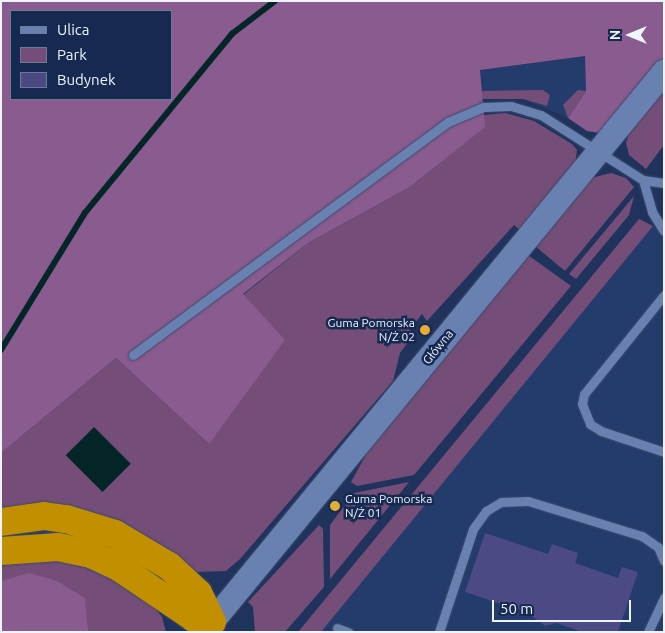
<!DOCTYPE html>
<html>
<head>
<meta charset="utf-8">
<style>
	body { margin:0 }
	#map { position:relative; width:665px; height:633px; overflow:hidden; background:#1f335c; font-family:Ubuntu,sans-serif }
	div>[style] { position:absolute }
	.built>* { inset:0; background:#243c6b }
	.green>* { inset:0; background:#744e78 }
	.forest>* { inset:0; background:#895b8e }
	.water>* { inset:0; background:#042629; transform-origin:0 0 }
	.stream>* { height:5.5px; margin:-2.75px; padding:0 2.75px; transform-origin:2.75px; border-radius:2.75px; background:#042629 }
	.building>* { inset:0; background:#4b4a85 }
	.roads { filter:drop-shadow(0 0 1px #3b4a6a) drop-shadow(0 0 1px #3b4a6a) }
	.lane>* { height:9px; margin:-4.5px; padding:0 4.5px; transform-origin:4.5px; border-radius:4.5px; background:#6881b0 }
	.secondary>* { height:24px; margin:-12px; padding:0 12px; transform-origin:12px; border-radius:12px; background:#6881b0 }
	.highway>* { height:28px; margin:-14px; padding:0 14px; transform-origin:14px; border-radius:14px; background:#c28f01 }
	.dots>* { width:14px; height:14px; translate:-50% -50%; box-sizing:border-box; border:2px solid #152951; border-radius:50% }
	span { translate:-50% -50%; white-space:nowrap; text-align:center; line-height:1.15; -webkit-text-stroke:5px #152951; paint-order:stroke }
	.poi-label { font-size:12px; color:#eff5ff }
	.right { translate:-100% -50%; text-align:right }
	.left { translate:0 -50%; text-align:left }
	.street-label { font-size:12px; color:#eff5ff }
	.frame { position:absolute; inset:0; border:2px solid #eff5ff; pointer-events:none }
	.legend { position:absolute; left:10px; top:10px; width:162px; height:90px; box-sizing:border-box; background:#152951; border:1px solid #6c7b97; margin:0; padding:6px 9px; list-style:none; font-size:15px; color:#eff5ff }
	.legend li { display:flex; align-items:center; gap:10px; height:25px }
	.legend b { width:25px; border:1px solid #6c7b97 }
	.north { position:absolute; left:605px; top:10px; width:50px; height:50px; -webkit-text-stroke:4px #152951; paint-order:stroke; rotate:270deg; font-size:14px; font-weight:700; line-height:20px; text-align:center; color:#eff5ff }
	.north::after { content:''; display:block; margin:auto; width:18px; height:22px; background:#eff5ff; clip-path:polygon(50% 0,100% 100%,50% 72%,0 100%) }
	.scale { position:absolute; left:492px; top:600px; width:139px; height:22px; box-sizing:border-box; border:2px solid #eff5ff; border-top:0; padding-left:6px; font-size:15px; line-height:18px; white-space:nowrap; color:#eff5ff; -webkit-text-stroke:4px #152951; paint-order:stroke }
</style>
</head>
<body>
<div id="map">
	<div class="built">
		<div style="clip-path:polygon(585px 56px,586px 91px,568px 118px,523px 99px,482px 99px,479px 70px)"></div>
		<div style="clip-path:polygon(664px 213px,664px 632px,321px 632px,479px 437px)"></div>
	</div>
	<div class="green">
		<div style="clip-path:polygon(664px 87px,664px 145px,646px 169px,629px 155px,626px 143px,630px 129px)"></div>
		<div style="clip-path:polygon(543px 90px,550px 95px,547px 106px,523px 99px,482px 99px,481px 91px)"></div>
		<div style="clip-path:polygon(578px 90px,586px 91px,568px 118px,563px 105px)"></div>
		<div style="clip-path:polygon(505px 113px,534px 121px,572px 144px,577px 150px,575px 165px,522px 232px,514px 225px,427px 321px,422px 314px,410px 329px,414px 334px,400px 353px,393px 381px,240px 559px,226px 571px,196px 572px,122px 524px,1px 512px,1px 453px,116px 358px,209px 444px,243px 295px,308px 243px,410px 187px,484px 127px,484px 115px)"></div>
		<div style="clip-path:polygon(611px 173px,626px 178px,634px 187px,565px 271px,535px 246px,591px 178px)"></div>
		<div style="clip-path:polygon(634px 196px,629px 215px,576px 279px,569px 274px)"></div>
		<div style="clip-path:polygon(639px 219px,653px 226px,321px 632px,298px 632px)"></div>
		<div style="clip-path:polygon(528px 255px,571px 286px,414px 475px,357px 486px,351px 482px,374px 440px)"></div>
		<div style="clip-path:polygon(409px 482px,330px 579px,330px 525px,354px 493px)"></div>
		<div style="clip-path:polygon(319px 525px,323px 529px,324px 587px,285px 632px,255px 632px,253px 607px,248px 602px)"></div>
		<div style="clip-path:polygon(63px 559px,118px 580px,152px 604px,162px 617px,166px 632px,1px 632px,1px 564px)"></div>
	</div>
	<div class="forest">
		<div style="clip-path:polygon(evenodd,1px 1px,664px 1px,664px 58px,600px 133px,587px 131px,568px 118px,586px 91px,585px 56px,480px 70px,485px 127px,410px 187px,308px 243px,243px 294px,285px 340px,209px 444px,116px 358px,1px 453px,1px 1px,11px 11px,171px 11px,171px 99px,11px 99px,11px 11px)"></div>
		<div style="clip-path:polygon(29px 573px,57px 581px,85px 598px,88px 632px,1px 632px,1px 581px)"></div>
	</div>
	<div class="water">
		<div style="left:94px;top:427px;width:52px;height:40px;rotate:45deg"></div>
	</div>
	<div class="stream">
		<div style="left:1px;top:350px;width:161px;rotate:-58.5deg"></div>
		<div style="left:85px;top:213px;width:232px;rotate:-50.6deg"></div>
		<div style="left:232px;top:34px;width:54px;rotate:-37.5deg"></div>
	</div>
	<div class="building">
		<div style="clip-path:polygon(485px 533px,548px 554px,552px 544px,578px 553px,575px 563px,618px 578px,622px 567px,638px 572px,618px 632px,583px 632px,556px 623px,545px 626px,528px 613px,465px 592px)"></div>
	</div>
	<div class="roads">
		<div class="lane">
			<div style="left:643px;top:180px;width:33px;rotate:74deg"></div>
			<div style="left:652px;top:212px;width:22px;rotate:58deg"></div>
			<div style="left:664px;top:295px;width:127px;rotate:128.9deg"></div>
			<div style="left:584px;top:394px;width:10px;rotate:101deg"></div>
			<div style="left:582px;top:404px;width:22px;rotate:68deg"></div>
			<div style="left:590px;top:424px;width:13px;rotate:32deg"></div>
			<div style="left:601px;top:431px;width:66px;rotate:18.4deg"></div>
			<div style="left:133px;top:355px;width:392px;rotate:-36.5deg"></div>
			<div style="left:448px;top:122px;width:39px;rotate:-23deg"></div>
			<div style="left:484px;top:107px;width:27px;rotate:-2deg"></div>
			<div style="left:511px;top:106px;width:31px;rotate:17deg"></div>
			<div style="left:541px;top:115px;width:121px;rotate:32.5deg"></div>
			<div style="left:643px;top:180px;width:21px;rotate:8deg"></div>
			<div style="left:337px;top:628px;width:12px;rotate:20deg"></div>
			<div style="left:439px;top:632px;width:108px;rotate:-71.7deg"></div>
			<div style="left:473px;top:529px;width:22px;rotate:-54deg"></div>
			<div style="left:486px;top:511px;width:17px;rotate:-31deg"></div>
			<div style="left:501px;top:502px;width:27px;rotate:-2deg"></div>
			<div style="left:528px;top:501px;width:119px;rotate:17.1deg"></div>
			<div style="left:642px;top:536px;width:19px;rotate:35deg"></div>
			<div style="left:658px;top:547px;width:15px;rotate:67deg"></div>
			<div style="left:648px;top:632px;width:38px;rotate:-65deg"></div>
		</div>
		<div class="secondary">
			<div style="left:204px;top:632px;width:725px;rotate:-50.6deg"></div>
		</div>
		<div class="highway">
			<div style="left:1px;top:522px;width:43px;rotate:-7.9deg"></div>
			<div style="left:44px;top:516px;width:22px;rotate:8deg"></div>
			<div style="left:66px;top:519px;width:51px;rotate:17deg"></div>
			<div style="left:115px;top:534px;width:63px;rotate:30.7deg"></div>
			<div style="left:169px;top:566px;width:40px;rotate:43deg"></div>
			<div style="left:198px;top:593px;width:32px;rotate:64deg"></div>
			<div style="left:1px;top:551px;width:57px;rotate:-4deg"></div>
			<div style="left:58px;top:547px;width:34px;rotate:12deg"></div>
			<div style="left:91px;top:554px;width:29px;rotate:25deg"></div>
			<div style="left:117px;top:566px;width:93px;rotate:34deg"></div>
			<div style="left:194px;top:618px;width:18px;rotate:13deg"></div>
		</div>
	</div>
	<div class="dots">
		<div style="left:425px;top:330px;background:#e4ae35"></div>
		<div style="left:335px;top:506px;background:#e4ae35"></div>
	</div>
	<div class="poi-label">
		<span class="right" style="left:415px;top:330px">Guma Pomorska<br>N/Ż 02</span>
		<span class="left" style="left:345px;top:506px">Guma Pomorska<br>N/Ż 01</span>
	</div>
	<div class="street-label">
		<span style="left:438px;top:347px;rotate:-51deg">Główna</span>
	</div>
	<div class="frame"></div>
	<ul class="legend">
	<li><b style="height:6px;background:#6881b0"></b>Ulica</li>
	<li><b style="height:14px;background:#744e78"></b>Park</li>
	<li><b style="height:14px;background:#4b4a85"></b>Budynek</li>
	</ul>
	<div class="north">N</div>
	<div class="scale">50 m</div>
</div>
</body>
</html>
